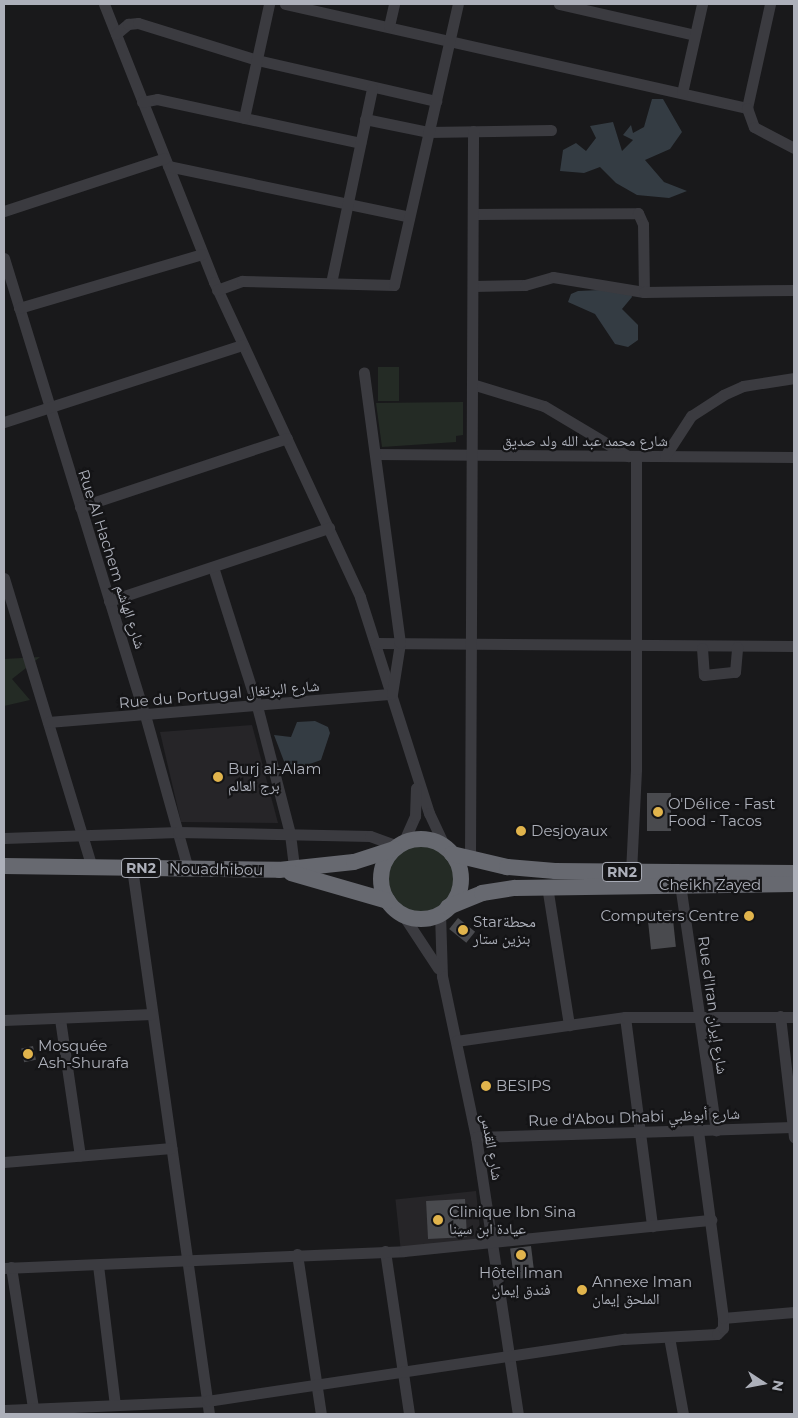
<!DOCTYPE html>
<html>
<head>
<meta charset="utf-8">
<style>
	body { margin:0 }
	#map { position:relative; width:798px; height:1418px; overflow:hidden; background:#19191b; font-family:Montserrat,"Noto Naskh Arabic",sans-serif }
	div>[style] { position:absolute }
	.built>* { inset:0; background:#262528; transform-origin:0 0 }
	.green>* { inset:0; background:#242b25; transform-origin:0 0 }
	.round { border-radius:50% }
	.water>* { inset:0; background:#343c43 }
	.building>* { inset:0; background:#494a4e; transform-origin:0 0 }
	.minor>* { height:11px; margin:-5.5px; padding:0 5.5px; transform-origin:5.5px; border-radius:5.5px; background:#3b3b40 }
	.highway>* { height:16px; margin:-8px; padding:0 8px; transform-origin:8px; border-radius:8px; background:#676970 }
	.highway>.ring { margin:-8px; padding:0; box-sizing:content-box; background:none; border:16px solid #676970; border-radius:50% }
	.dots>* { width:14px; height:14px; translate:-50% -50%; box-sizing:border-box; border:2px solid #141416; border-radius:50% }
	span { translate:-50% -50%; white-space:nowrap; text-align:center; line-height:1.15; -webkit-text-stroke:4.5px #141416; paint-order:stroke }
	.shield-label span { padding:1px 4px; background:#141416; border:1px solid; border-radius:4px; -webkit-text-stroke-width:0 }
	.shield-label { font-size:14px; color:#adb0ba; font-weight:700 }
	.street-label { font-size:15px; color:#adb0ba }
	.poi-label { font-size:15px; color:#adb0ba }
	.left { translate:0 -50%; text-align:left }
	.right { translate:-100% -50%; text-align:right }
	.frame { position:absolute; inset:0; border:5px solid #adb0ba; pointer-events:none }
	.north { position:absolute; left:738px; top:1358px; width:50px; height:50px; -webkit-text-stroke:4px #141416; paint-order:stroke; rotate:101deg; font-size:14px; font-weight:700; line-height:20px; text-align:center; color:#adb0ba }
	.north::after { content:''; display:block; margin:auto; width:18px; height:22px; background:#adb0ba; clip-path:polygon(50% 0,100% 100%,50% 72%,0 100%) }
</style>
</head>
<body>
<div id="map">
	<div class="built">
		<div style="clip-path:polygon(252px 725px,278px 823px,181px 822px,160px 732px)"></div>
		<div style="left:476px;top:1191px;width:50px;height:81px;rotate:84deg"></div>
	</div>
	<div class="green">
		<div style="left:378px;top:367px;width:21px;height:34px"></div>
		<div style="clip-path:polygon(463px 402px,463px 435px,456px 436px,456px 442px,382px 447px,376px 403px)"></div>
		<div style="clip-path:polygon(40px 657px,12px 679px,30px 700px,4px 706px,4px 659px)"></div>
		<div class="round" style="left:384px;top:844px;width:72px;height:72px"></div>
	</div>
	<div class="water">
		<div style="clip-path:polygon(652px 99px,663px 99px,682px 132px,670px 149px,645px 160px,664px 182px,687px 191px,669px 198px,637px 195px,616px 183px,600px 167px,584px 173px,560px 171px,563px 150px,576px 143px,586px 151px,596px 138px,590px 126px,613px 122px,622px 151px,633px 140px,623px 135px,631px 125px,633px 133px,644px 127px)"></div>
		<div style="clip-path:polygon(621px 289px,631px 292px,632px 297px,622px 309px,638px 325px,638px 340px,628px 347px,615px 344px,595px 314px,568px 302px,571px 294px,578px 291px)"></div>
		<div style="clip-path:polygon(315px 721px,328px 727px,330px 733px,321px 760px,304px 766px,285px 764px,274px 735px,291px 737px,297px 722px)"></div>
	</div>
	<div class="building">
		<div style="left:647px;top:793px;width:24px;height:38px"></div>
		<div style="left:672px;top:910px;width:37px;height:25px;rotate:84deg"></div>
		<div style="left:458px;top:918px;width:22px;height:14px;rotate:39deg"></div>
		<div style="left:33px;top:1046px;width:14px;height:12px;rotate:78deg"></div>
		<div style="left:465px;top:1199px;width:38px;height:39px;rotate:87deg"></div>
		<div style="left:531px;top:1246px;width:31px;height:21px;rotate:83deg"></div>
	</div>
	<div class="minor">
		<div style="left:104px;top:4px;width:299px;rotate:68.4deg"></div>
		<div style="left:214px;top:282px;width:347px;rotate:65.1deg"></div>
		<div style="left:360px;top:597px;width:227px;rotate:72.3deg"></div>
		<div style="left:429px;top:813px;width:38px;rotate:65deg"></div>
		<div style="left:285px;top:4px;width:474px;rotate:12.7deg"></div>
		<div style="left:559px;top:4px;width:139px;rotate:12.8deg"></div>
		<div style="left:770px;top:4px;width:107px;rotate:102.5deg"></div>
		<div style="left:747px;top:108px;width:20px;rotate:70deg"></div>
		<div style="left:754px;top:127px;width:45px;rotate:27.7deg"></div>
		<div style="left:389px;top:26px;width:23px;rotate:-77deg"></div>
		<div style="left:116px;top:34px;width:16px;rotate:-40deg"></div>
		<div style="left:128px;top:24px;width:10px;rotate:-6deg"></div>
		<div style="left:138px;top:23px;width:125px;rotate:17.3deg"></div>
		<div style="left:257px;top:60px;width:184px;rotate:12.9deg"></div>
		<div style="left:682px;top:93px;width:91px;rotate:-77.3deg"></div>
		<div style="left:142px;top:102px;width:15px;rotate:-11deg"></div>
		<div style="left:157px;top:99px;width:208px;rotate:12.2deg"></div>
		<div style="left:244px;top:118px;width:117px;rotate:-77.6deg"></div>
		<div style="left:365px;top:119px;width:64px;rotate:11.7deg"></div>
		<div style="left:428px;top:132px;width:123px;rotate:-0.9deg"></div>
		<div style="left:168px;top:166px;width:246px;rotate:11.9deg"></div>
		<div style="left:4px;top:211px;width:169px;rotate:-18.2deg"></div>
		<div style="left:474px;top:214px;width:164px;rotate:-0.3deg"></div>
		<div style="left:638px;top:213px;width:12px;rotate:66deg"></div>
		<div style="left:643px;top:224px;width:68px;rotate:89.2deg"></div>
		<div style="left:4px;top:258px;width:478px;rotate:72.9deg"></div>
		<div style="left:145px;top:715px;width:160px;rotate:74.4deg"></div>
		<div style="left:331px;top:283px;width:199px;rotate:-78.1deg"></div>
		<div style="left:473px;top:286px;width:52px;rotate:-1.1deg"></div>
		<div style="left:525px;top:285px;width:29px;rotate:-16deg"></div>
		<div style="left:553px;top:277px;width:92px;rotate:9.4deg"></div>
		<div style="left:644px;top:292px;width:150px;rotate:-0.8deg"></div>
		<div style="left:217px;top:290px;width:27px;rotate:-20deg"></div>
		<div style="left:242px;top:281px;width:152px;rotate:1.5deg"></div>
		<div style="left:394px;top:285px;width:288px;rotate:-77.2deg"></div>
		<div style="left:19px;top:308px;width:191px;rotate:-16.4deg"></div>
		<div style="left:472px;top:384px;width:75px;rotate:17deg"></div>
		<div style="left:544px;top:406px;width:98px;rotate:30.8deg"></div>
		<div style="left:4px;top:422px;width:251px;rotate:-17.9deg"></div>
		<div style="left:375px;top:454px;width:419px;rotate:0.4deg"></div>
		<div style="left:665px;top:456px;width:48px;rotate:-57deg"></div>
		<div style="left:691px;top:416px;width:38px;rotate:-33deg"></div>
		<div style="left:723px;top:395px;width:22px;rotate:-24deg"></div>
		<div style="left:743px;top:386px;width:52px;rotate:-8.9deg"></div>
		<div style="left:80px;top:507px;width:218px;rotate:-18.4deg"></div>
		<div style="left:213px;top:567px;width:146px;rotate:72.4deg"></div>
		<div style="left:257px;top:706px;width:132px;rotate:75.5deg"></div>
		<div style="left:290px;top:834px;width:35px;rotate:83deg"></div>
		<div style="left:4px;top:578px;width:303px;rotate:73.1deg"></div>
		<div style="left:109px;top:601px;width:232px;rotate:-18.4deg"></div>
		<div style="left:376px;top:643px;width:418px;rotate:0.4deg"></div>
		<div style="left:702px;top:648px;width:27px;rotate:86deg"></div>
		<div style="left:704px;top:675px;width:31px;rotate:-6deg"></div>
		<div style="left:735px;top:672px;width:25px;rotate:-85deg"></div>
		<div style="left:48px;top:722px;width:345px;rotate:-4.7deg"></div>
		<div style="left:392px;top:694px;width:52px;rotate:-81.1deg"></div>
		<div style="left:400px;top:643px;width:273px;rotate:-97.6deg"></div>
		<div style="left:4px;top:838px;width:174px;rotate:-2deg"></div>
		<div style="left:178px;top:832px;width:192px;rotate:1.2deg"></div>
		<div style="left:370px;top:836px;width:30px;rotate:20deg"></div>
		<div style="left:403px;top:843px;width:30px;rotate:-66deg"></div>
		<div style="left:415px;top:816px;width:28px;rotate:-88deg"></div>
		<div style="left:470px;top:860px;width:729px;rotate:-89.76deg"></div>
		<div style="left:132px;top:868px;width:551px;rotate:81.97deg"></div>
		<div style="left:631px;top:872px;width:103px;rotate:-87.2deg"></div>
		<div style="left:636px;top:769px;width:313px;rotate:-90deg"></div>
		<div style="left:680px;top:884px;width:249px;rotate:81.7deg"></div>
		<div style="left:547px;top:886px;width:141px;rotate:81deg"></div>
		<div style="left:440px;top:913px;width:63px;rotate:88.2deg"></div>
		<div style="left:442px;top:976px;width:165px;rotate:78.1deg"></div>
		<div style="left:476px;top:1137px;width:280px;rotate:81.4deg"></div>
		<div style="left:403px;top:915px;width:64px;rotate:56.6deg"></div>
		<div style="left:780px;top:1016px;width:122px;rotate:83.4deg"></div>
		<div style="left:625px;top:1017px;width:211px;rotate:82.6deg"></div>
		<div style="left:60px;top:1019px;width:138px;rotate:81.7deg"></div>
		<div style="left:4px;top:1020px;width:148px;rotate:-2.3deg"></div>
		<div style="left:456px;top:1041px;width:171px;rotate:-8.1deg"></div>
		<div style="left:625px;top:1017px;width:169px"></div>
		<div style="left:476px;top:1137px;width:316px;rotate:-1.8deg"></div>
		<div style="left:4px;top:1162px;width:168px;rotate:-4.8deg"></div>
		<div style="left:385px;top:1251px;width:165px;rotate:81.6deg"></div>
		<div style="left:297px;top:1254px;width:162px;rotate:81.5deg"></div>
		<div style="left:98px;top:1265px;width:141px;rotate:83.1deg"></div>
		<div style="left:11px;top:1267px;width:143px;rotate:81.1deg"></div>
		<div style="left:4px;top:1268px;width:400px;rotate:-2.4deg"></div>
		<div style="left:404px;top:1251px;width:309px;rotate:-5.8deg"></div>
		<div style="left:723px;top:1318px;width:71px;rotate:-4.8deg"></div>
		<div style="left:669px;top:1337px;width:78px;rotate:79.7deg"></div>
		<div style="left:4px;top:1410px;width:203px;rotate:-2.5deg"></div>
		<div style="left:207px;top:1401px;width:422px;rotate:-8.5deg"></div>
		<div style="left:624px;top:1339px;width:93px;rotate:-3.1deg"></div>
		<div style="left:717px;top:1334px;width:8px;rotate:-45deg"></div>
		<div style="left:723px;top:1328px;width:10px;rotate:-90deg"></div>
		<div style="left:723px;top:1318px;width:190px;rotate:-97.6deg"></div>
	</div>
	<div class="highway">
		<div class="ring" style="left:381px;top:839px;width:64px;height:64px"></div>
		<div style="left:452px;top:854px;width:57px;rotate:13.3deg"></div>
		<div style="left:507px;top:867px;width:48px;rotate:4.8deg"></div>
		<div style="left:555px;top:871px;width:239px;rotate:0.5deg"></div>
		<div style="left:4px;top:866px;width:275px;rotate:0.8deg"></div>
		<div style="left:279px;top:870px;width:75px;rotate:-6.1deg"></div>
		<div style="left:354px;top:862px;width:42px;rotate:-18deg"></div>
		<div style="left:291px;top:873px;width:101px;rotate:16.1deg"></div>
		<div style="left:448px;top:907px;width:37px;rotate:-22deg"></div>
		<div style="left:482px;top:893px;width:33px;rotate:-9deg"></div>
		<div style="left:515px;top:888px;width:279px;rotate:-0.8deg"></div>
	</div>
	<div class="dots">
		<div style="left:218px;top:777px;background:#e1b44c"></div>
		<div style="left:658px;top:812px;background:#e1b44c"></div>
		<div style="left:521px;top:831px;background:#e1b44c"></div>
		<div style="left:749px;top:916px;background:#e1b44c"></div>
		<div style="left:463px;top:930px;background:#e1b44c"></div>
		<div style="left:28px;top:1054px;background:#e1b44c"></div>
		<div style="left:486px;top:1086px;background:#e1b44c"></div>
		<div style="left:438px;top:1220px;background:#e1b44c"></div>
		<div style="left:521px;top:1255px;background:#e1b44c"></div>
		<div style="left:582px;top:1290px;background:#e1b44c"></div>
	</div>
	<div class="shield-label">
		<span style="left:141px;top:868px">RN2</span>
		<span style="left:622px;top:872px">RN2</span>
	</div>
	<div class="street-label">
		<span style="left:585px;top:441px">شارع محمد عبد الله ولد صديق</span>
		<span style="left:112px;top:559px;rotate:72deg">Rue Al Hachem شارع الهاشم</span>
		<span style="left:219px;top:694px;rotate:-5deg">Rue du Portugal شارع البرتغال</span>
		<span style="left:216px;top:869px;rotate:1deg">Nouadhibou</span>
		<span style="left:710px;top:885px">Cheikh Zayed</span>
		<span style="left:713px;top:1005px;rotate:82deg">Rue d'Iran شارع إيران</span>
		<span style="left:634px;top:1117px;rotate:-2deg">Rue d'Abou Dhabi شارع أبوظبي</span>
		<span style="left:492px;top:1147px;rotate:80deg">شارع القدس</span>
	</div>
	<div class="poi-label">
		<span class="left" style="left:228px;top:777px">Burj al-Alam<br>برج العالم</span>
		<span class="left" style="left:668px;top:812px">O'Délice - Fast<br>Food - Tacos</span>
		<span class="left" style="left:531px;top:831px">Desjoyaux</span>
		<span class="right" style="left:739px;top:916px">Computers Centre</span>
		<span class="left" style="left:473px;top:930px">Starمحطة<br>بنزين ستار</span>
		<span class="left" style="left:38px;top:1054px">Mosquée<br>Ash-Shurafa</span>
		<span class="left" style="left:496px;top:1086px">BESIPS</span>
		<span class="left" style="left:449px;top:1220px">Clinique Ibn Sina<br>عيادة ابن سينا</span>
		<span style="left:521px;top:1281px">Hôtel Iman<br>فندق إيمان</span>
		<span class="left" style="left:592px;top:1290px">Annexe Iman<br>الملحق إيمان</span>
	</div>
	<div class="frame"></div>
	<div class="north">N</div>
</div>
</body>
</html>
